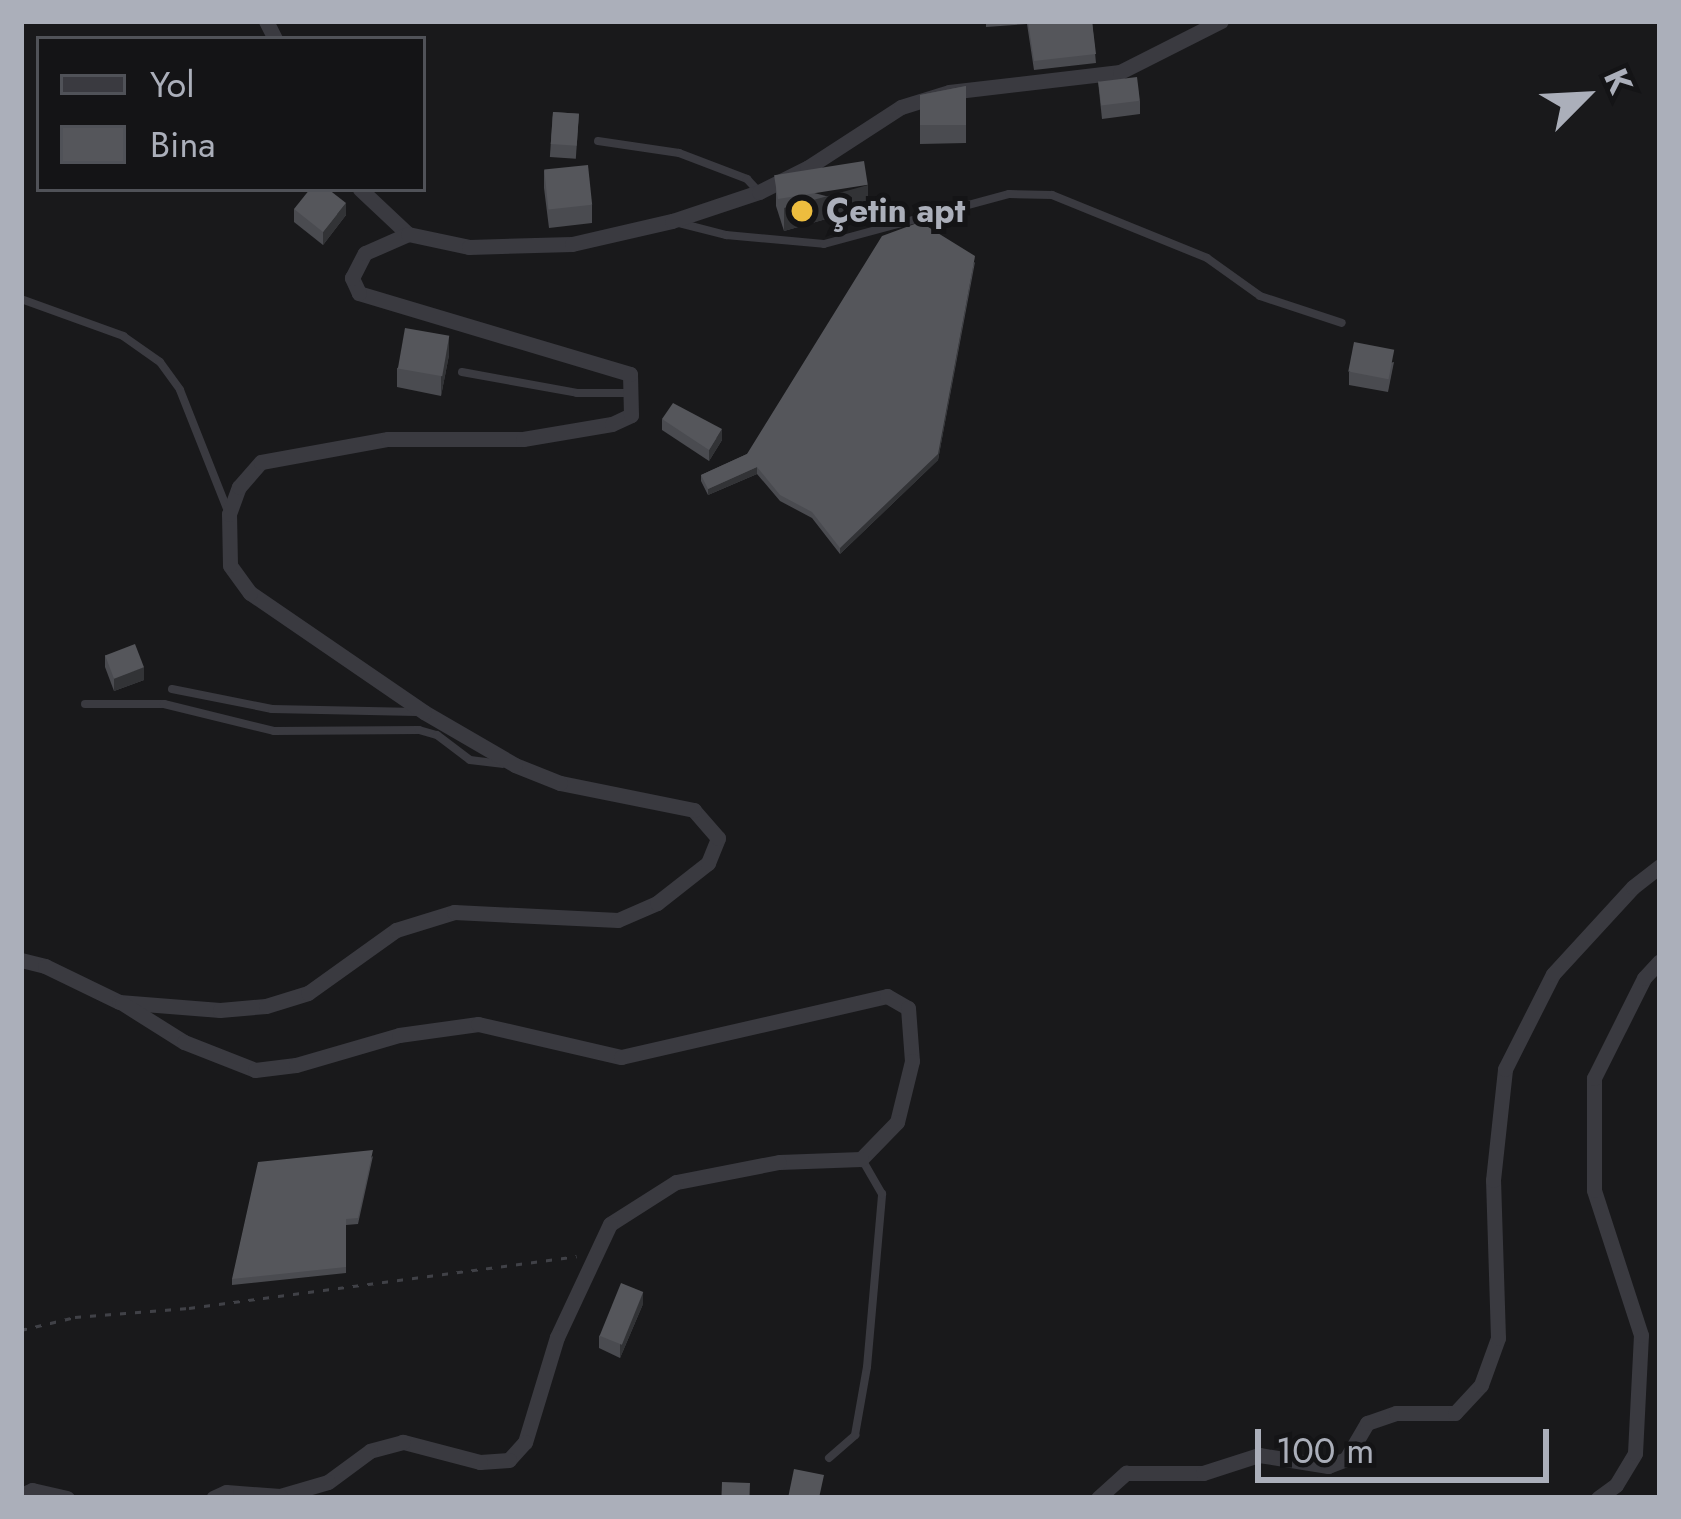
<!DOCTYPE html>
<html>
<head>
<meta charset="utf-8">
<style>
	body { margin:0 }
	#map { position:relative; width:1681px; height:1519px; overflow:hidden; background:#19191b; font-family:Jost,sans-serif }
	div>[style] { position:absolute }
	.path>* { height:3px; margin-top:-1.5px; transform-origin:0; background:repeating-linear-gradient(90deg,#404147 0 6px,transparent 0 15px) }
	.lane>* { height:8px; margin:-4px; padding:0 4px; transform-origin:4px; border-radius:4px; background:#3a3a40 }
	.street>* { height:15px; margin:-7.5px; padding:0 7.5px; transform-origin:7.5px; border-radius:7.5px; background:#3a3a40 }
	.wall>* { inset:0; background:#4a4b50; transform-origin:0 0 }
	.shaded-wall>* { inset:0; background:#323336 }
	.building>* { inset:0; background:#55565b; transform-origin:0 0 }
	.dots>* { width:33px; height:33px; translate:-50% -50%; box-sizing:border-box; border:6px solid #141416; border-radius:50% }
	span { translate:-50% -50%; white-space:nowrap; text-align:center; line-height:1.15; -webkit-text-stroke:10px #141416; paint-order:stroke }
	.poi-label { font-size:33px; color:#abafba; font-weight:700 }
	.left { translate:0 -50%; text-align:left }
	.frame { position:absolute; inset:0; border:24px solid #abafba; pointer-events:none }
	.legend { position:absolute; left:36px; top:36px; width:390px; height:156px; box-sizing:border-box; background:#141416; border:3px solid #505258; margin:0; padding:15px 21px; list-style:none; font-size:36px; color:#abafba }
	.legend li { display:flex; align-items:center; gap:24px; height:60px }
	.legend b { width:60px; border:3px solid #505258 }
	.north { position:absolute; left:1525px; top:36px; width:120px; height:120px; -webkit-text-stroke:9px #141416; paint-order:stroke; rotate:66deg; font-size:33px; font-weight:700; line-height:48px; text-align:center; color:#abafba }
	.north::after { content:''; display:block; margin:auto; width:42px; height:54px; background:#abafba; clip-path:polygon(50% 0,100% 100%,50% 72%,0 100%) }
	.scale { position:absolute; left:1255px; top:1429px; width:294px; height:54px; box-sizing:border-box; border:6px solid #abafba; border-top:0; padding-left:15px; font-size:36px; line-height:42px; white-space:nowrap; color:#abafba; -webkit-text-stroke:9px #141416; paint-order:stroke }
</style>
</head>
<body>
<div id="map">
	<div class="path">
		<div style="left:21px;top:1330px;width:56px;rotate:-13.5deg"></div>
		<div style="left:75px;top:1317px;width:114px;rotate:-4.5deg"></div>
		<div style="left:189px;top:1308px;width:391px;rotate:-7.6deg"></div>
	</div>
	<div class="lane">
		<div style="left:598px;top:141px;width:82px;rotate:8.4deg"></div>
		<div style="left:679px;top:153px;width:73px;rotate:20.9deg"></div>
		<div style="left:747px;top:179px;width:18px;rotate:47deg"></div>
		<div style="left:679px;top:223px;width:49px;rotate:14.3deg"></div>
		<div style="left:726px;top:235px;width:98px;rotate:5.2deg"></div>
		<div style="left:824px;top:244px;width:192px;rotate:-15.1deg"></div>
		<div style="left:1009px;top:194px;width:43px;rotate:1.3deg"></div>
		<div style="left:1052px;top:195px;width:167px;rotate:22.1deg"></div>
		<div style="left:1207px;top:258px;width:65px;rotate:35.6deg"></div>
		<div style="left:1260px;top:296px;width:86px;rotate:18.2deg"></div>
		<div style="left:21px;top:299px;width:109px;rotate:19.9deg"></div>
		<div style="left:123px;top:336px;width:45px;rotate:35.1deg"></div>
		<div style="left:160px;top:362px;width:34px;rotate:54deg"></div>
		<div style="left:180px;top:390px;width:128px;rotate:68.4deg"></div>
		<div style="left:462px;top:372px;width:117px;rotate:10.3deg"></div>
		<div style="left:577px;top:393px;width:56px"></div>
		<div style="left:172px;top:689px;width:102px;rotate:11.3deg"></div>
		<div style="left:272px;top:709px;width:145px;rotate:1.2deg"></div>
		<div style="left:85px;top:704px;width:79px"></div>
		<div style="left:164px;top:704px;width:113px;rotate:13.8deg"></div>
		<div style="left:274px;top:731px;width:145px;rotate:-0.4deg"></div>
		<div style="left:419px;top:730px;width:19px;rotate:16deg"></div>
		<div style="left:437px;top:735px;width:41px;rotate:37.1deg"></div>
		<div style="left:470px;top:760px;width:32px;rotate:7deg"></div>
		<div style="left:829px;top:1458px;width:35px;rotate:-41deg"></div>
		<div style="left:855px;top:1435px;width:69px;rotate:-80deg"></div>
		<div style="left:867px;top:1367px;width:174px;rotate:-85deg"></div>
		<div style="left:882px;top:1194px;width:39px;rotate:-120deg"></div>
	</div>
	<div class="street">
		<div style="left:266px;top:21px;width:20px;rotate:63deg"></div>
		<div style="left:360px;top:189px;width:66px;rotate:43.2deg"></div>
		<div style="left:21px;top:960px;width:25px;rotate:14deg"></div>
		<div style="left:45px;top:966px;width:82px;rotate:25.9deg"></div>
		<div style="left:119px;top:1002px;width:101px;rotate:4.5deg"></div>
		<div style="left:220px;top:1010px;width:46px;rotate:-5deg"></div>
		<div style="left:266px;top:1006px;width:44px;rotate:-17.2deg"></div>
		<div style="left:308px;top:993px;width:108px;rotate:-35.6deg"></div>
		<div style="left:396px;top:930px;width:61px;rotate:-17.2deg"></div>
		<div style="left:454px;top:912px;width:164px;rotate:2.8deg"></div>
		<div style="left:618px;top:920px;width:43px;rotate:-23.6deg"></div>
		<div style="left:657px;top:903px;width:65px;rotate:-38.1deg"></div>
		<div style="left:708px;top:863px;width:27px;rotate:-68deg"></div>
		<div style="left:718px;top:838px;width:37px;rotate:-131deg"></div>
		<div style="left:694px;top:810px;width:137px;rotate:-168.6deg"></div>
		<div style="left:560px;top:783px;width:48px;rotate:-158.2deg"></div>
		<div style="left:515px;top:765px;width:105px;rotate:-149.8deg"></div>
		<div style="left:424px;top:712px;width:211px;rotate:-145.6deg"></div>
		<div style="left:250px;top:593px;width:34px;rotate:-126deg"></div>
		<div style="left:230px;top:565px;width:51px;rotate:-91.1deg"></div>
		<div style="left:229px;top:514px;width:29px;rotate:-70deg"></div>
		<div style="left:239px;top:487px;width:33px;rotate:-49deg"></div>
		<div style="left:261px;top:462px;width:129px;rotate:-10.3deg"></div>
		<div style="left:388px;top:439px;width:135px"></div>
		<div style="left:523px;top:439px;width:90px;rotate:-9.6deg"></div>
		<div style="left:612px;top:424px;width:21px;rotate:-25deg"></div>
		<div style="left:631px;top:415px;width:41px;rotate:-91.4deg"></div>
		<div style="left:630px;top:374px;width:283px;rotate:-163.4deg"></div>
		<div style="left:359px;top:293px;width:17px;rotate:-115deg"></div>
		<div style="left:352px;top:278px;width:28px;rotate:-63deg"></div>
		<div style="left:365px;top:253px;width:47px;rotate:-23.8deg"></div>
		<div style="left:408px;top:234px;width:62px;rotate:12deg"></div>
		<div style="left:469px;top:247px;width:103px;rotate:-1.7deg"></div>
		<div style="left:572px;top:244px;width:103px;rotate:-13deg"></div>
		<div style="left:672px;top:221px;width:92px;rotate:-18.4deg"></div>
		<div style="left:759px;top:192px;width:54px;rotate:-26.6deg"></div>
		<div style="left:807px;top:168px;width:112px;rotate:-33deg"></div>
		<div style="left:901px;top:107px;width:50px;rotate:-17.4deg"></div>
		<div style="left:949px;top:92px;width:172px;rotate:-6.7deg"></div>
		<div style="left:1120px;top:72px;width:113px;rotate:-26.8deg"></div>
		<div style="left:122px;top:1003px;width:73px;rotate:32.2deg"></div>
		<div style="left:184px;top:1042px;width:76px;rotate:21.5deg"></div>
		<div style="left:255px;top:1070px;width:41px;rotate:-7deg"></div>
		<div style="left:296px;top:1065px;width:107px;rotate:-16.2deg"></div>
		<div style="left:399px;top:1035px;width:80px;rotate:-7.9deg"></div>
		<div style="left:478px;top:1024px;width:147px;rotate:13deg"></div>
		<div style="left:621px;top:1057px;width:273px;rotate:-12.9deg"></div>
		<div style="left:887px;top:996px;width:24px;rotate:30deg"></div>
		<div style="left:908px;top:1008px;width:53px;rotate:85.7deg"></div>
		<div style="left:912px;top:1061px;width:63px;rotate:103.8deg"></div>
		<div style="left:897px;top:1122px;width:52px;rotate:134.2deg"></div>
		<div style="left:861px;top:1159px;width:82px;rotate:177.9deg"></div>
		<div style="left:779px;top:1162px;width:105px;rotate:169deg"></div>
		<div style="left:676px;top:1182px;width:78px;rotate:147.5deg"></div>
		<div style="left:610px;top:1224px;width:125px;rotate:115.1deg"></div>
		<div style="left:557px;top:1337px;width:110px;rotate:106.9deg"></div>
		<div style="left:525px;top:1442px;width:24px;rotate:132deg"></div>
		<div style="left:509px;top:1460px;width:29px;rotate:176deg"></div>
		<div style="left:480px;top:1462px;width:80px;rotate:-165.4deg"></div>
		<div style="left:403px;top:1442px;width:34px;rotate:165deg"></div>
		<div style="left:370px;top:1451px;width:52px;rotate:143.6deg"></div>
		<div style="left:328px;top:1482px;width:50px;rotate:163.7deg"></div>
		<div style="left:280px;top:1496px;width:54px;rotate:-175.8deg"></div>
		<div style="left:226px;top:1492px;width:14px;rotate:155deg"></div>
		<div style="left:21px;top:1495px;width:12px;rotate:-24deg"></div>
		<div style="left:32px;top:1490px;width:36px;rotate:13deg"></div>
		<div style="left:1098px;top:1498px;width:38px;rotate:-42deg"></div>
		<div style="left:1126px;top:1473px;width:77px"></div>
		<div style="left:1203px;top:1473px;width:59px;rotate:-17.8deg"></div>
		<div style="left:1259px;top:1455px;width:70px;rotate:9.1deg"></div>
		<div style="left:1328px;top:1466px;width:19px;rotate:-21deg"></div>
		<div style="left:1346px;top:1459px;width:42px;rotate:-59.7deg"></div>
		<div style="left:1367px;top:1423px;width:31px;rotate:-19deg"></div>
		<div style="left:1396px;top:1413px;width:59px"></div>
		<div style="left:1455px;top:1413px;width:38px;rotate:-47deg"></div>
		<div style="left:1481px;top:1385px;width:50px;rotate:-70.1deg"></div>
		<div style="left:1498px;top:1338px;width:158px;rotate:-91.8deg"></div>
		<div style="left:1493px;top:1180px;width:112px;rotate:-83.8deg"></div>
		<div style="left:1505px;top:1069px;width:106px;rotate:-63.2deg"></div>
		<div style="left:1553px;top:974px;width:118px;rotate:-47.4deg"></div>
		<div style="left:1633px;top:887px;width:34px;rotate:-38deg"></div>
		<div style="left:1598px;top:1498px;width:22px;rotate:-36deg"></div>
		<div style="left:1616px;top:1485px;width:37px;rotate:-59deg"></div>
		<div style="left:1635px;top:1453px;width:118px;rotate:-87.1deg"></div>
		<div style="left:1641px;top:1335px;width:152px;rotate:-108deg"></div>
		<div style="left:1594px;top:1190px;width:112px;rotate:-90deg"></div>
		<div style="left:1594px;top:1078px;width:112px;rotate:-63.4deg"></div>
		<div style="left:1644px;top:978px;width:23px;rotate:-47deg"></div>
	</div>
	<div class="wall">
		<div style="clip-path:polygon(986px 21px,1092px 21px,1096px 63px,1034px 70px,1027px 24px,986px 27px)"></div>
		<div style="clip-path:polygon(1098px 81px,1140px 101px,1140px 114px,1102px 119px)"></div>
		<div style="clip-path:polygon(966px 86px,966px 143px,920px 144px,920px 95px)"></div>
		<div style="left:553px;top:112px;width:26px;height:45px;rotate:4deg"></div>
		<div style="clip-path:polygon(544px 170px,592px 205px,592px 223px,549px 228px,544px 188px)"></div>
		<div style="clip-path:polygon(776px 183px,868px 207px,784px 231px,776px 206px)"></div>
		<div style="clip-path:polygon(294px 209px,346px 215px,323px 245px,294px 222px)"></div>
		<div style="clip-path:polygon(975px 262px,938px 460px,840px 554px,812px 518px,780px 501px,757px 474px,708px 495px,701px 481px,701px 475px,747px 454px)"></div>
		<div style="clip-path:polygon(449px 355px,441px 396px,397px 387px,397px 368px)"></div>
		<div style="clip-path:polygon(1394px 362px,1388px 392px,1349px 385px,1349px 372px)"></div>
		<div style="clip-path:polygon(662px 419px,722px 440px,709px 461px,662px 430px)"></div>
		<div style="clip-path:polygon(105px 655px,144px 680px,114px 691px,105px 667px)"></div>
		<div style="clip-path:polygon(373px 1156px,358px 1224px,346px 1225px,346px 1273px,232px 1285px,232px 1279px)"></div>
		<div style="clip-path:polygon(643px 1304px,620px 1358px,599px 1348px,599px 1336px)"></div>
	</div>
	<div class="shaded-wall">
		<div style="clip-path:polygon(868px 185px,868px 207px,784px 231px,784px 208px)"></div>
		<div style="clip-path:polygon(346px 203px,346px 215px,323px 245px,323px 232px)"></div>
		<div style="clip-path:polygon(975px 256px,938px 460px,840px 554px,840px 548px)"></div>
		<div style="clip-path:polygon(449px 336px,449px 355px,441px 396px,441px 377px)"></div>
		<div style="clip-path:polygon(722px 429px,722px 440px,709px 461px,709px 450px)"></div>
		<div style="clip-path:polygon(757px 467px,757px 474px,708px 495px,708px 489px)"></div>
		<div style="clip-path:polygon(144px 667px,144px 680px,114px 691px,114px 678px)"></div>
		<div style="clip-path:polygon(643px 1292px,643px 1304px,620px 1358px,620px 1345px)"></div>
	</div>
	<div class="building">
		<div style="clip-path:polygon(1028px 21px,1092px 21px,1096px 54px,1034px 61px)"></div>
		<div style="left:1137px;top:77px;width:24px;height:39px;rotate:83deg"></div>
		<div style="clip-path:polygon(966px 86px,966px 125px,920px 125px,920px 95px)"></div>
		<div style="left:553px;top:112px;width:26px;height:32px;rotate:4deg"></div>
		<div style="left:864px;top:161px;width:24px;height:91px;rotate:81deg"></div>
		<div style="left:588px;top:165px;width:40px;height:44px;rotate:84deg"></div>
		<div style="clip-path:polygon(310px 189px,328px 189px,346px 203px,323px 232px,294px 209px)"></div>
		<div style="clip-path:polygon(920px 222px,975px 256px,938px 454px,840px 548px,812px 512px,780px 495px,757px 467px,708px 489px,701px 475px,747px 454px,882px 236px)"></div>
		<div style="left:405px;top:328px;width:45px;height:41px;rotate:10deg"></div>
		<div style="left:1354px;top:342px;width:41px;height:30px;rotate:11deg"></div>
		<div style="clip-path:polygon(673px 403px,722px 429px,709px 450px,662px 419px)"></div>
		<div style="left:135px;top:644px;width:25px;height:32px;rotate:69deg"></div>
		<div style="clip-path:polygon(373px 1150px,358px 1218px,346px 1219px,346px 1267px,232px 1279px,258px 1162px)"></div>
		<div style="left:621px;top:1283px;width:24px;height:57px;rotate:22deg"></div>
		<div style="clip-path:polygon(794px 1469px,824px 1475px,819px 1498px,788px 1498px)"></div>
		<div style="left:722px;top:1482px;width:28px;height:16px;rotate:2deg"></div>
	</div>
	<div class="dots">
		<div style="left:802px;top:211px;background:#edbd3e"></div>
	</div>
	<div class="poi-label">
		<span class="left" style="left:826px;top:211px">Çetin apt</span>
	</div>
	<div class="frame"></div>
	<ul class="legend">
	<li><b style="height:15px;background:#3a3a40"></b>Yol</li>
	<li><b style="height:33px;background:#55565b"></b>Bina</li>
	</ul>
	<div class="north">K</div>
	<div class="scale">100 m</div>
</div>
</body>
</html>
